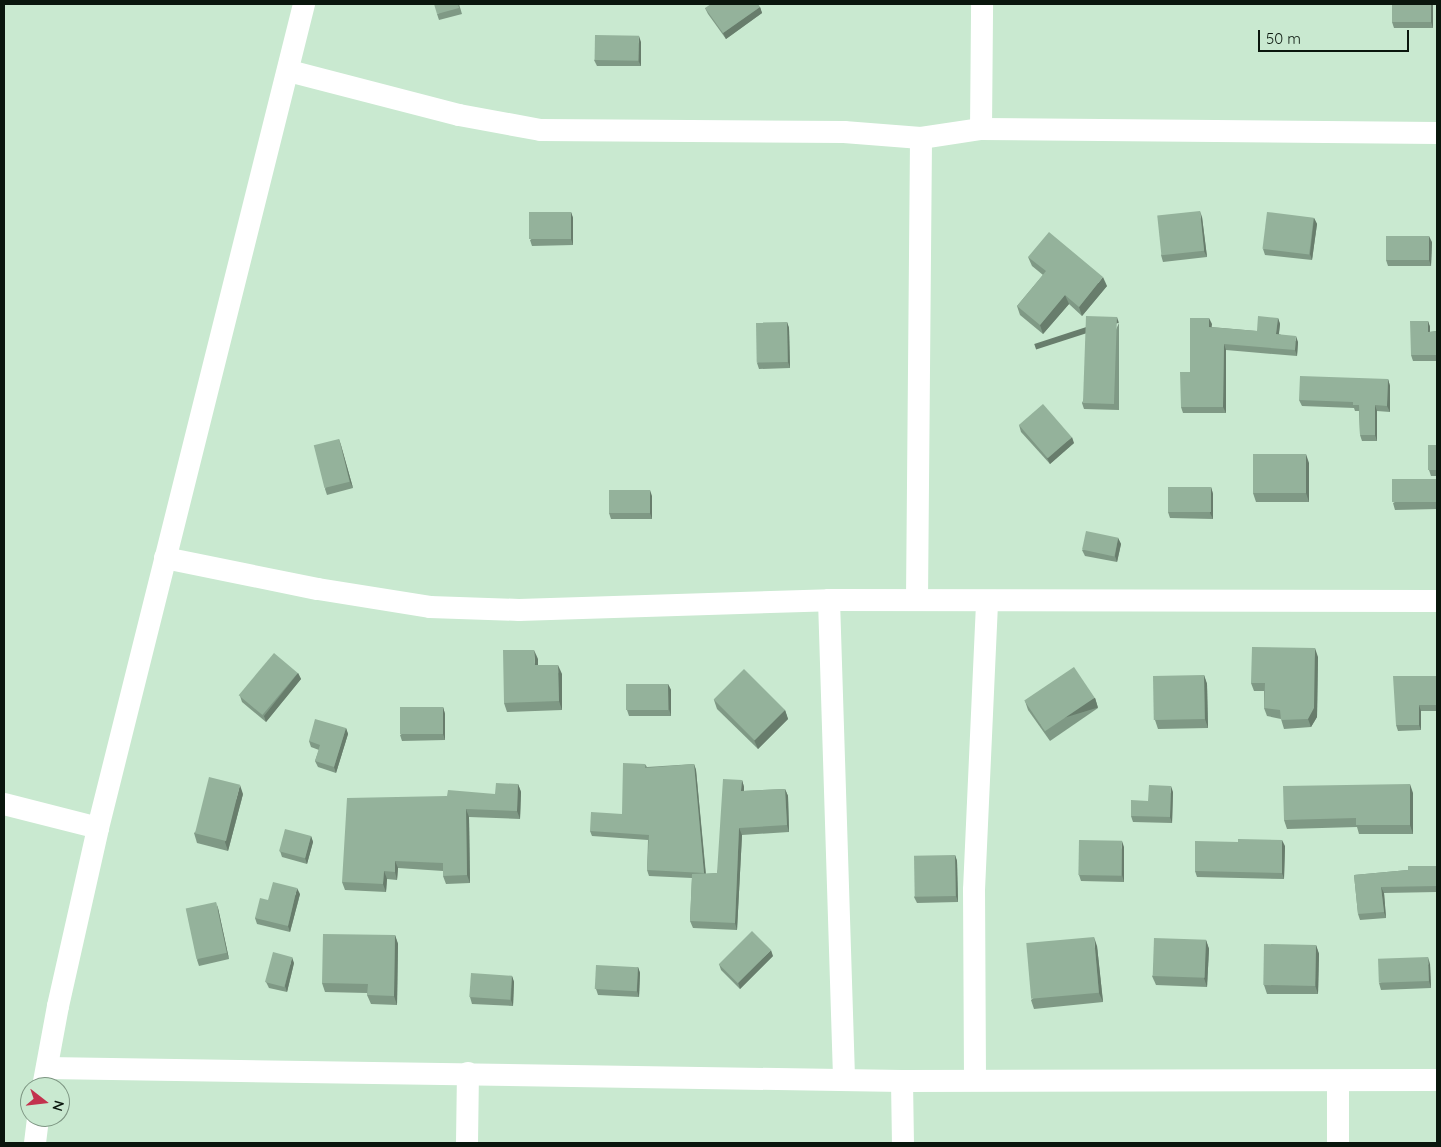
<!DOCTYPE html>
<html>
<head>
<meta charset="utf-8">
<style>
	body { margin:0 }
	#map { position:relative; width:1441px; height:1147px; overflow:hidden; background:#c9e9d0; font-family:Quicksand,sans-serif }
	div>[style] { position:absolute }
	.minor>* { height:22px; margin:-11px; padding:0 11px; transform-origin:11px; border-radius:11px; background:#fff }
	.wall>* { inset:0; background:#7f9985 }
	.shaded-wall>* { inset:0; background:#687d6c; transform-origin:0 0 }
	.building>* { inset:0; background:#94b29b; transform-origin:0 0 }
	span { translate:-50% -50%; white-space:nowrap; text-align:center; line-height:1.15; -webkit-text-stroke:4px #c9e9d0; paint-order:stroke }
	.frame { position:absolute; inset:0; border:5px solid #0a160d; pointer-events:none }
	.north { position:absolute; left:20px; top:1077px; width:50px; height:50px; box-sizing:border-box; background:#c9e9d0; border:1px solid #7d9582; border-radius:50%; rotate:106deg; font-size:14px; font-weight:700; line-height:20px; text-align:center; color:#0a160d }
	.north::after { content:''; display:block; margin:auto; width:18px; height:22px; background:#c3324e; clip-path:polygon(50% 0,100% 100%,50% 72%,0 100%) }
	.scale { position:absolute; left:1258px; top:30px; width:151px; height:22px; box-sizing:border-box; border:2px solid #0a160d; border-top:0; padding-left:6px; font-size:15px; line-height:18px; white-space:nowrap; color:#0a160d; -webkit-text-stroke:4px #c9e9d0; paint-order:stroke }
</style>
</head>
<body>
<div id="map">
	<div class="minor">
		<div style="left:289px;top:71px;width:176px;rotate:14.5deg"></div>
		<div style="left:459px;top:115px;width:83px;rotate:10.4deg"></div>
		<div style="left:541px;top:130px;width:303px;rotate:0.4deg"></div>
		<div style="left:844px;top:132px;width:77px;rotate:4.5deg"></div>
		<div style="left:921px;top:138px;width:61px;rotate:-8.5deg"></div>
		<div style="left:981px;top:129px;width:456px;rotate:0.5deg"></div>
		<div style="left:981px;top:129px;width:125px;rotate:-89.5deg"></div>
		<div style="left:165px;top:558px;width:156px;rotate:11.5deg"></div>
		<div style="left:318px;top:589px;width:113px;rotate:9.1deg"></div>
		<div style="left:430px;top:607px;width:89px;rotate:1.9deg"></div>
		<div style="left:519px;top:610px;width:310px;rotate:-1.8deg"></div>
		<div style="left:829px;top:600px;width:608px;rotate:0.09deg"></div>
		<div style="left:917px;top:599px;width:461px;rotate:-89.5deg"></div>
		<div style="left:829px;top:600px;width:479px;rotate:88.2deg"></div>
		<div style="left:4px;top:804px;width:97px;rotate:14.3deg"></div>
		<div style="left:47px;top:1068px;width:855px;rotate:0.87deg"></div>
		<div style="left:902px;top:1081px;width:535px;rotate:-0.11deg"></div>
		<div style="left:975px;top:1079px;width:189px;rotate:-90.3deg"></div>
		<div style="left:974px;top:890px;width:288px;rotate:-87.4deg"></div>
		<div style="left:902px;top:1081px;width:62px;rotate:89.1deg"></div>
		<div style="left:43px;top:1087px;width:82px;rotate:-79.5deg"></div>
		<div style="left:58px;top:1006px;width:182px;rotate:-77.3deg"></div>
		<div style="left:98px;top:828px;width:849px;rotate:-75.96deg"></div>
		<div style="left:35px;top:1143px;width:26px;rotate:-83deg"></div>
		<div style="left:467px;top:1143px;width:70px;rotate:-89.2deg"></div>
		<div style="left:1338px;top:1143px;width:62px;rotate:-90deg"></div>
	</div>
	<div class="wall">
		<div style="clip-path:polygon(459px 4px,462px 14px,439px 20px,437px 14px)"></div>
		<div style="clip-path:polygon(1392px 4px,1433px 4px,1433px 28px,1394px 28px,1392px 22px)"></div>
		<div style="clip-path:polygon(760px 7px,762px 13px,726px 39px,708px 14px,705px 8px)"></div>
		<div style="clip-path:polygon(641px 42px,641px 66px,597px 66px,594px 60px)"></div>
		<div style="clip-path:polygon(571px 212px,573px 218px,573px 245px,532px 246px,530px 240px)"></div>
		<div style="clip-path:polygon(1202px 217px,1207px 257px,1163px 262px,1161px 255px)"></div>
		<div style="clip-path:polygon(1314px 218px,1317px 224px,1312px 260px,1265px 255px,1263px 249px)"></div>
		<div style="clip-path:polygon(1432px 242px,1431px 266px,1388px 266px,1386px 260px)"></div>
		<div style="clip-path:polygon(1028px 257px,1107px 286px,1082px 316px,1069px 304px,1043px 334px,1020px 315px,1017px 306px,1043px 275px,1032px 266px)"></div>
		<div style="clip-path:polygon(1278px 318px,1280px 324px,1279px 334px,1298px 342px,1297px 356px,1226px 350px,1226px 413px,1183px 413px,1181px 407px,1190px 372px,1212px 324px,1211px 327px,1257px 331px)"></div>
		<div style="clip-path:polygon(1428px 321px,1430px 327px,1430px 332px,1437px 331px,1437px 361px,1413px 361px,1411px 355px)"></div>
		<div style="clip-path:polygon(787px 322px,789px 328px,790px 368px,759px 369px,757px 363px)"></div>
		<div style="clip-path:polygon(1119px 323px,1119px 410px,1084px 409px,1082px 403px)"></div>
		<div style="clip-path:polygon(1388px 379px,1390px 386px,1390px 412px,1377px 411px,1377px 441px,1362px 441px,1360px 435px,1359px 411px,1355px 411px,1354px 408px,1302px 406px,1299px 400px)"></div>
		<div style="clip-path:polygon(1019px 425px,1074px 443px,1050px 464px,1021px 432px)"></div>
		<div style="clip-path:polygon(339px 439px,353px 488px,327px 495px,325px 489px)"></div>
		<div style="clip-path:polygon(1437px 445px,1437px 476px,1431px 476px,1429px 470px)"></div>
		<div style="clip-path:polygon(1309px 463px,1309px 502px,1256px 502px,1253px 493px)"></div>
		<div style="clip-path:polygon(1437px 479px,1437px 509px,1395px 510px,1393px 503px)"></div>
		<div style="clip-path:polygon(1211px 487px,1213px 494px,1213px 519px,1170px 518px,1168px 512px)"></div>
		<div style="clip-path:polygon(652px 496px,652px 519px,611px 519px,609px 513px)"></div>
		<div style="clip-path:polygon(1118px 538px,1121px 544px,1117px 562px,1085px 556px,1082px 550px)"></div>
		<div style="clip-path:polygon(1318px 657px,1317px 717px,1311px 727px,1284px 729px,1281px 719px,1267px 716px,1264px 708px,1264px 691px,1254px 691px,1251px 683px)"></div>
		<div style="clip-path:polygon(538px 659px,538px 665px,562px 674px,562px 710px,507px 712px,504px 703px)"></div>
		<div style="clip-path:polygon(298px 673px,301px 679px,266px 722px,242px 702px,240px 696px)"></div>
		<div style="clip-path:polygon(1204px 675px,1207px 684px,1208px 728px,1158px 729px,1155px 720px)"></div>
		<div style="clip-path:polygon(1437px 676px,1437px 711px,1421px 711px,1421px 730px,1398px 731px,1396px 725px)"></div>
		<div style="clip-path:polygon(668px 684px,671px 690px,671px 716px,629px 716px,627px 710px)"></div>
		<div style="clip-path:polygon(1095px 698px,1098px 708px,1050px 741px,1028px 710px,1025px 701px)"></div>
		<div style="clip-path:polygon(714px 700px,785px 710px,788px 719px,758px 749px,717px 709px)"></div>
		<div style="clip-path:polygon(443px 707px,445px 714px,445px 740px,402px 741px,400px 735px)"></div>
		<div style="clip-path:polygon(346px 728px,348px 734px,336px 773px,318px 767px,315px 761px,319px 750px,311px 747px,309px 741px)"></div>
		<div style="clip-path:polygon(645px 764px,647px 767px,694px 764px,696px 770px,706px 874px,717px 873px,742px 780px,744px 787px,744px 791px,785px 789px,788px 796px,789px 832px,742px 835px,737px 930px,693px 928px,690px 921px,692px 878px,649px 876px,647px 870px,648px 840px,592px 836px,590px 831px,622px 814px)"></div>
		<div style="clip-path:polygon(518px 784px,521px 792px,520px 819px,469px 817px,470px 883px,446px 884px,443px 876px,443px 871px,398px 868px,397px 880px,387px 879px,386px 892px,345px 890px,342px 882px,447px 796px,495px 794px)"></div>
		<div style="clip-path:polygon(1173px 792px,1172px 823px,1133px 822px,1131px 816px,1148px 801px)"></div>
		<div style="clip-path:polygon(1413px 793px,1413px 834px,1359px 834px,1357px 827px,1287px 829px,1284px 820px)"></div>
		<div style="clip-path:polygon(243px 794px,228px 851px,197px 843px,194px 833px)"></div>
		<div style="clip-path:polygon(311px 836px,313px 842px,307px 864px,282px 857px,280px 851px)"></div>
		<div style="clip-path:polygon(1285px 846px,1284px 879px,1197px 877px,1195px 871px)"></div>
		<div style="clip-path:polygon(1124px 847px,1124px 882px,1081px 881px,1079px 875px)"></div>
		<div style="clip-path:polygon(955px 855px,957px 861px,958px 902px,917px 903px,914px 897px)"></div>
		<div style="clip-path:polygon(1437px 866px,1437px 892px,1384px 893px,1386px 918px,1360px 920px,1358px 914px,1354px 875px,1408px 870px)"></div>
		<div style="clip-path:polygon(300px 894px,290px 932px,257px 924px,255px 918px,268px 900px)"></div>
		<div style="clip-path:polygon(218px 908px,229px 959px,199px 966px,197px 960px)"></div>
		<div style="clip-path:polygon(395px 935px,398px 944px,397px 1005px,371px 1004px,367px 995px,367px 993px,325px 992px,322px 983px)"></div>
		<div style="clip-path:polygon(1206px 940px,1209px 949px,1207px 987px,1156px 985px,1152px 976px)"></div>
		<div style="clip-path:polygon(1316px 945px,1319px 954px,1318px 994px,1267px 994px,1264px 985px)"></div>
		<div style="clip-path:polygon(1097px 946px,1103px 1002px,1034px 1009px,1031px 1000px)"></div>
		<div style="clip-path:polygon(773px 956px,740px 989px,721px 970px,719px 964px)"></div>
		<div style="clip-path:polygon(294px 963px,287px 992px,269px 988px,266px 982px)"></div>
		<div style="clip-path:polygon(1430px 964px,1431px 988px,1381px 990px,1379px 983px)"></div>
		<div style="clip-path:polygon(638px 967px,640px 973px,639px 997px,598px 995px,596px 989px)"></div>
		<div style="clip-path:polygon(512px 976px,514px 982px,513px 1006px,472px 1004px,470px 997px)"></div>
	</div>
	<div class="shaded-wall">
		<div style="clip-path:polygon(1431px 4px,1433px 4px,1433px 28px,1431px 22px)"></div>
		<div style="clip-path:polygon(760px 7px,762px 13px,726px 39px,723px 33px)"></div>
		<div style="clip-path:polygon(639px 36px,641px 42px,641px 66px,638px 60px)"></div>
		<div style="clip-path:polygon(1200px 211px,1202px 217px,1207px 257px,1204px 251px)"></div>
		<div style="clip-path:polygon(571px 212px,573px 218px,573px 245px,571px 239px)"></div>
		<div style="clip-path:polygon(1314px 218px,1317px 224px,1312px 260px,1310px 254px)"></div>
		<div style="clip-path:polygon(1429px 236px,1432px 242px,1431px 266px,1429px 260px)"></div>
		<div style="clip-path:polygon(1103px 277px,1107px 286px,1082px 316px,1079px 307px)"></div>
		<div style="clip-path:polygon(1065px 295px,1069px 304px,1043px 334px,1040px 325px)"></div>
		<div style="left:1117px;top:317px;width:6px;height:87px;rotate:72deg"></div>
		<div style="clip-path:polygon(1209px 318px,1212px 324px,1211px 333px,1209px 327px)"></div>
		<div style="clip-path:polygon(1278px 318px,1280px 324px,1278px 340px,1276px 334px)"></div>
		<div style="clip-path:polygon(1428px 321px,1430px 327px,1430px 338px,1428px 332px)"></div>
		<div style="clip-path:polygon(787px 322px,789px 328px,790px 368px,788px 362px)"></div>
		<div style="clip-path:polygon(1296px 336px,1298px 342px,1297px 356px,1295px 350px)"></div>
		<div style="clip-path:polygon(1224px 344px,1226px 350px,1226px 413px,1223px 407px)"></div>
		<div style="clip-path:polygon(1388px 379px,1390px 386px,1390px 412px,1387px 406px)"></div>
		<div style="clip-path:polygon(1375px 405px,1377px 411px,1377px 441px,1375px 435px)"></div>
		<div style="clip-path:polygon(1072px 437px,1074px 443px,1050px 464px,1047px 458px)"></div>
		<div style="clip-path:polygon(339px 439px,341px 445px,353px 488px,350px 482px)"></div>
		<div style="clip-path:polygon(1306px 454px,1309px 463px,1309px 502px,1306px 493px)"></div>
		<div style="clip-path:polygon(1211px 487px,1213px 494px,1213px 519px,1210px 513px)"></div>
		<div style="clip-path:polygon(650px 490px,652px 496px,652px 519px,650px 513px)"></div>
		<div style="clip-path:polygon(1118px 538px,1121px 544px,1117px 562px,1115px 556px)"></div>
		<div style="clip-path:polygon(1315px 648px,1318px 657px,1317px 717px,1311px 727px,1308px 719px)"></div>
		<div style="clip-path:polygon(534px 650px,538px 659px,538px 674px,535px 665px)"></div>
		<div style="clip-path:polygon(558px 665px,562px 674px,562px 710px,559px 701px)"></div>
		<div style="clip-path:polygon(298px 673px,301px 679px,266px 722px,264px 716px)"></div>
		<div style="clip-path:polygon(1204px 675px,1207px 684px,1208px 728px,1205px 719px)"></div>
		<div style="clip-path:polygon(668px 684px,671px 690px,671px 716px,669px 709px)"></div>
		<div style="left:1095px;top:698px;width:10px;height:60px;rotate:73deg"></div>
		<div style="clip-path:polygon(1419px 705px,1421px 711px,1421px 730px,1419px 725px)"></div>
		<div style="clip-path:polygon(443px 707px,445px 714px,445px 740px,443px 734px)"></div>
		<div style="clip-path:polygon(785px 710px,788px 719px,758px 749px,754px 740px)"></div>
		<div style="clip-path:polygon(346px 728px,348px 734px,336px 773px,334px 767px)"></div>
		<div style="clip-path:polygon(694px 764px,696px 770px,706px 878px,704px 873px)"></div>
		<div style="clip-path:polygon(742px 780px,744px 787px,744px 798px,741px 791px)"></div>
		<div style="clip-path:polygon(518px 784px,521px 792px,520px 819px,517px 811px)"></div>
		<div style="clip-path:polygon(1410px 784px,1413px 793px,1413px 834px,1410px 825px)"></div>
		<div style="clip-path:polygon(240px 785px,243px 794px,228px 851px,225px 842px)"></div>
		<div style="clip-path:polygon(1171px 786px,1173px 792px,1172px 823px,1170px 817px)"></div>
		<div style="clip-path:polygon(785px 789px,788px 796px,789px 832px,787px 825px)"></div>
		<div style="clip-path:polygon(466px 809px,469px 817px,470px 883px,467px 875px)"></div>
		<div style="clip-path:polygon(739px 828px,742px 835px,737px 930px,735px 923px)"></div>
		<div style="clip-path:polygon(311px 836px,313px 842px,307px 864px,305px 858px)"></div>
		<div style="clip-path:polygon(1282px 840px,1285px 846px,1284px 879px,1282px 873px)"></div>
		<div style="clip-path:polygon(1122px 841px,1124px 847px,1124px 882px,1122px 875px)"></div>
		<div style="clip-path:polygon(955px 855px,957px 861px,958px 902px,956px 896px)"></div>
		<div style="clip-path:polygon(395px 861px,398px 868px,397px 880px,395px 872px)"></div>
		<div style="clip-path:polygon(384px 871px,387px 879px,386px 892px,383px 884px)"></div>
		<div style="clip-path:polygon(1381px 887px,1384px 893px,1386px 918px,1384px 912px)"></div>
		<div style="clip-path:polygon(297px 888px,300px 894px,290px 932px,288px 926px)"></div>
		<div style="clip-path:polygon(216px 902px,218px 908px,229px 959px,227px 953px)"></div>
		<div style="clip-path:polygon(395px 935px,398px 944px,397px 1005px,394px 996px)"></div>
		<div style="clip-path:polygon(1094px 937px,1097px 946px,1103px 1002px,1099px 993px)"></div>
		<div style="clip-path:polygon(1206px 940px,1209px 949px,1207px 987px,1204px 978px)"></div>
		<div style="clip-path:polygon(1316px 945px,1319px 954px,1318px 994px,1315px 985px)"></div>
		<div style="clip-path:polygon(771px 950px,773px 956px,740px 989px,738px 982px)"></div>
		<div style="clip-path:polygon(292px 957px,294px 963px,287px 992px,285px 986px)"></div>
		<div style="clip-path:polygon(1428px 957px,1430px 964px,1431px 988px,1429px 981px)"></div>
		<div style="clip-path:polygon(638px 967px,640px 973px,639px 997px,637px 991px)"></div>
		<div style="clip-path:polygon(512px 976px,514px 982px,513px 1006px,511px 1000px)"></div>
	</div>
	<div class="building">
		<div style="clip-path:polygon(434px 4px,458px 4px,459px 8px,437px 14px)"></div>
		<div style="clip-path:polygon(711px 4px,758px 4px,760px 7px,723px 33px,705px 8px)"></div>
		<div style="left:1392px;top:4px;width:39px;height:18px"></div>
		<div style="left:595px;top:35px;width:44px;height:25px;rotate:1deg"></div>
		<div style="left:1200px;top:211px;width:40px;height:43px;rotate:84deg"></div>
		<div style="left:571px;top:212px;width:27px;height:42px;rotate:90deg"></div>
		<div style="left:1267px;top:212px;width:47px;height:37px;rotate:7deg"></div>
		<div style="clip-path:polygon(1049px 232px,1103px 277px,1079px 307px,1065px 295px,1040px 325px,1017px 306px,1046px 271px,1028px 257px)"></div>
		<div style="left:1386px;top:236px;width:43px;height:24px"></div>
		<div style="left:1086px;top:316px;width:31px;height:87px;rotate:2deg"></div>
		<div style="clip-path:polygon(1258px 316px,1278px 318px,1276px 334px,1296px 336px,1295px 350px,1224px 344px,1223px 407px,1181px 407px,1180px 372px,1190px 372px,1190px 318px,1209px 318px,1209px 327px,1257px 331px)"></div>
		<div style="clip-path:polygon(1410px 321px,1428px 321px,1428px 332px,1437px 331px,1437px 355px,1411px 355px)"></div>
		<div style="left:787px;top:322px;width:40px;height:31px;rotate:89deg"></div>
		<div style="clip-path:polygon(1300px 376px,1388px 379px,1387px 406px,1375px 405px,1375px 435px,1360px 435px,1359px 405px,1353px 405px,1353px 402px,1299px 400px)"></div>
		<div style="left:1043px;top:404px;width:44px;height:32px;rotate:49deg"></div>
		<div style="left:339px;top:439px;width:44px;height:26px;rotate:76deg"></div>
		<div style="left:1428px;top:445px;width:9px;height:25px"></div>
		<div style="left:1306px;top:454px;width:39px;height:53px;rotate:90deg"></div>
		<div style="left:1437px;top:479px;width:23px;height:45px;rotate:90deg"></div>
		<div style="left:1168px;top:487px;width:43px;height:25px"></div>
		<div style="left:609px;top:490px;width:41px;height:23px"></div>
		<div style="left:1086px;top:531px;width:33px;height:19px;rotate:12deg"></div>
		<div style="clip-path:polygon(1252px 647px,1315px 648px,1314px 708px,1308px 719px,1281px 720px,1280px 710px,1264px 708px,1265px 683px,1251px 683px)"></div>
		<div style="clip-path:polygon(503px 650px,534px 650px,535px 665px,558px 665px,559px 701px,504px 703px)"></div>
		<div style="left:274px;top:653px;width:31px;height:55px;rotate:40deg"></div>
		<div style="left:1074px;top:667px;width:37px;height:60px;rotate:56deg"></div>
		<div style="left:744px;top:669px;width:58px;height:43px;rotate:45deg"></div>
		<div style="left:1204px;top:675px;width:44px;height:51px;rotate:89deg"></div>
		<div style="clip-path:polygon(1393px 676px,1437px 676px,1437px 705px,1419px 705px,1419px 725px,1396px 725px)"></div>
		<div style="left:626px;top:684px;width:42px;height:26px"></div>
		<div style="left:443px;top:707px;width:27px;height:43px;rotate:90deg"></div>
		<div style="clip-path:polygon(315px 719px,346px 728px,334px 767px,315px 761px,320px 745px,309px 741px)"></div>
		<div style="clip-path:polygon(623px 763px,645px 764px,645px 768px,694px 764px,704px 873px,647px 870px,649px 835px,590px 831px,591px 812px,622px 814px)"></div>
		<div style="left:209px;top:777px;width:32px;height:58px;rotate:14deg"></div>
		<div style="clip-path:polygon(723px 779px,742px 780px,741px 791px,785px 789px,787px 825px,739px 828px,735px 923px,690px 921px,692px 874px,717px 873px)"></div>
		<div style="clip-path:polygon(496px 783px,518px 784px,517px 811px,466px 809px,467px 875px,443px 876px,443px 863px,395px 861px,395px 872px,384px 871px,383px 884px,342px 882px,347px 798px,447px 796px,448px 790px,495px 794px)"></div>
		<div style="clip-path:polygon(1410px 784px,1410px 825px,1356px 825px,1356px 818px,1284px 820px,1283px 786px)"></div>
		<div style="clip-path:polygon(1149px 785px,1171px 786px,1170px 817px,1131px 816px,1131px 800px,1148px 801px)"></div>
		<div style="left:285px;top:829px;width:27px;height:23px;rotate:15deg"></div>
		<div style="clip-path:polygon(1238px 839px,1282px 840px,1282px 873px,1195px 871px,1195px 841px,1238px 842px)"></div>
		<div style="left:1079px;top:840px;width:43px;height:35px;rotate:1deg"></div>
		<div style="left:955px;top:855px;width:41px;height:41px;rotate:89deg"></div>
		<div style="clip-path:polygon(1408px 866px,1437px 866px,1437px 886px,1381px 887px,1384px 912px,1358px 914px,1354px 875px,1408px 870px)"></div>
		<div style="clip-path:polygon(273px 882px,297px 888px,288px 926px,255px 918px,260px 898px,268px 900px)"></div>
		<div style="left:216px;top:902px;width:52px;height:31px;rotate:78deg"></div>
		<div style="left:752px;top:931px;width:27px;height:47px;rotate:45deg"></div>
		<div style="clip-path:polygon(323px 934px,395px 935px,394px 996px,367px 995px,368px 984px,322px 983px)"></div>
		<div style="left:1094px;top:937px;width:56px;height:68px;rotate:85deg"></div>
		<div style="left:1154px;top:938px;width:52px;height:38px;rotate:2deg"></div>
		<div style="left:1264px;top:944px;width:52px;height:41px;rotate:1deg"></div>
		<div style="left:273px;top:952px;width:20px;height:31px;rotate:15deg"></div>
		<div style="left:1428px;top:957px;width:24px;height:50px;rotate:88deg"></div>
		<div style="left:596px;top:965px;width:42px;height:24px;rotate:3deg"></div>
		<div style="left:471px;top:973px;width:41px;height:24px;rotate:4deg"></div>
	</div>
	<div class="frame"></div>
	<div class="north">N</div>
	<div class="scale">50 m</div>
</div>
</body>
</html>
